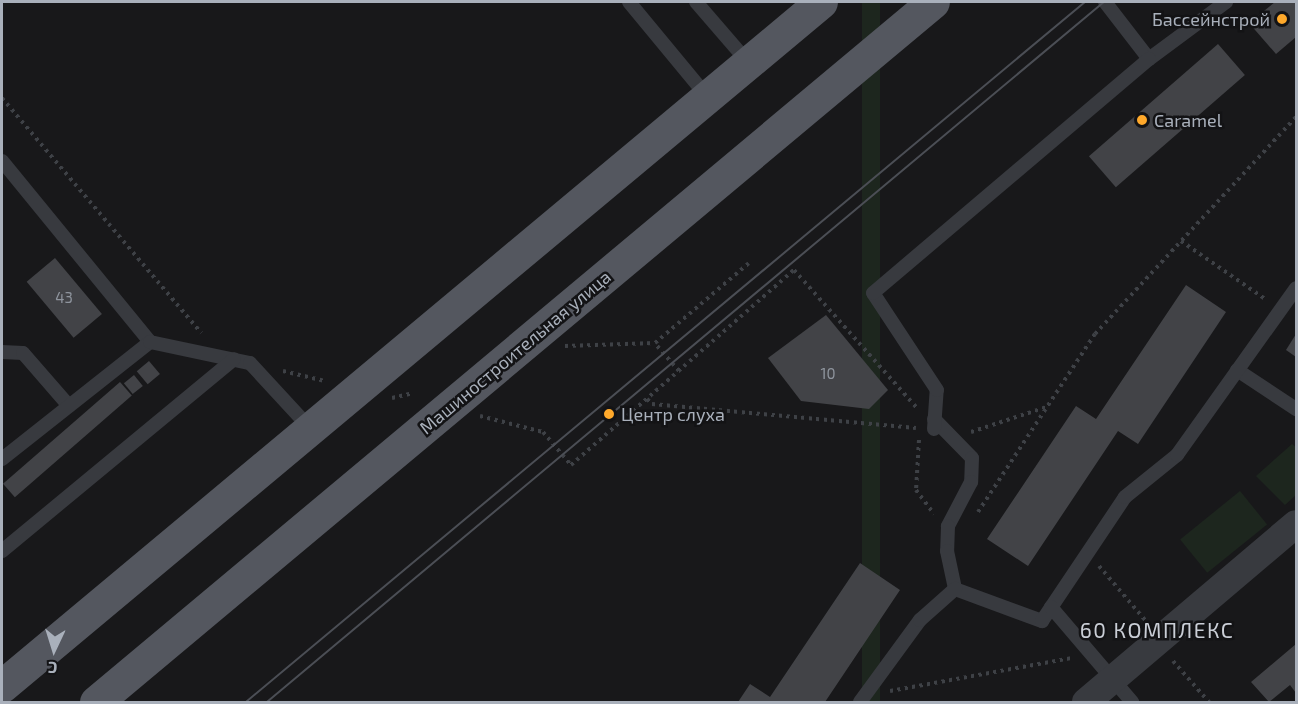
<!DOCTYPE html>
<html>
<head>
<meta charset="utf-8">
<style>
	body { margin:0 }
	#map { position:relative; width:1298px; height:704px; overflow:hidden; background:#18181a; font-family:"Exo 2",sans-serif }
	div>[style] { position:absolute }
	.green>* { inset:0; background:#1d261e; transform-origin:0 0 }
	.building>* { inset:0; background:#424347; transform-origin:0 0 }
	.path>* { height:4px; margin-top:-2px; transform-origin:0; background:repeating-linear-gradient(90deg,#3e4146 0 3px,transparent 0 7.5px) }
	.lane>* { height:14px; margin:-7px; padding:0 7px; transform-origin:7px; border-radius:7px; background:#383a3f }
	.street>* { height:28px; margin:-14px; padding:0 14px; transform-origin:14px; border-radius:14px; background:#383a3f }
	.primary>* { height:33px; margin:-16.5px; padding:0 16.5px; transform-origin:16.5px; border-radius:16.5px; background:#54575f }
	.tram>* { height:1.5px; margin:-0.75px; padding:0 0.75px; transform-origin:0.75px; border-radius:0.75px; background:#4b4e55 }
	.dots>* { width:16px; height:16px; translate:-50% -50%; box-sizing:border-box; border:3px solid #131315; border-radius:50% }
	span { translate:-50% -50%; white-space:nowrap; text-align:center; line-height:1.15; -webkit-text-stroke:5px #131315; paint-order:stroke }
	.number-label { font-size:15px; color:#8f959e }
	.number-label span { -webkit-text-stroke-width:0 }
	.poi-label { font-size:18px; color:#a9b0bb }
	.right { translate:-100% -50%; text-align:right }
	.left { translate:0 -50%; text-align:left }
	.street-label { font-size:18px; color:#a9b0bb }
	.quarter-label { font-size:21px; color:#caced6; letter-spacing:1.5px }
	.frame { position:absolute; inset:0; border:3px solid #a9b0bb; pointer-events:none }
	.north { position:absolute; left:24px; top:620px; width:60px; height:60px; -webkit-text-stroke:4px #131315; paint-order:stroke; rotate:184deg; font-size:16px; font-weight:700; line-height:24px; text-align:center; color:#a9b0bb }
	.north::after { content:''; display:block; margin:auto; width:21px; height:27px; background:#a9b0bb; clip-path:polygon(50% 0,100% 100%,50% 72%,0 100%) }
</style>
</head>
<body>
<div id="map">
	<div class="green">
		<div style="left:862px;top:2px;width:18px;height:1091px"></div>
		<div style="clip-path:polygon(1292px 444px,1296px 447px,1296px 495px,1285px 505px,1256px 476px)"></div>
		<div style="left:1240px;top:491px;width:43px;height:77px;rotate:51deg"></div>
	</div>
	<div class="building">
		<div style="clip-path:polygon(1275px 2px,1296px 2px,1296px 37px,1276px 54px,1249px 23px)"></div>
		<div style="left:1218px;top:44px;width:41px;height:171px;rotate:49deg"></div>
		<div style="left:55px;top:258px;width:73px;height:37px;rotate:50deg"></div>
		<div style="clip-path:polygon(1186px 285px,1226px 312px,1138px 444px,1118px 431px,1028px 566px,987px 539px,1076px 406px,1096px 419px)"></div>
		<div style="clip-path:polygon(826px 315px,888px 390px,869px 409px,801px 401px,768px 358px)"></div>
		<div style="clip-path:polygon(1296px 334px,1296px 357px,1286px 350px)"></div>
		<div style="left:149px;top:361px;width:17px;height:16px;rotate:50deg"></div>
		<div style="left:134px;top:375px;width:14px;height:13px;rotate:51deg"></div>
		<div style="left:120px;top:382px;width:18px;height:155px;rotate:49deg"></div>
		<div style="clip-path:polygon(860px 563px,900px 590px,825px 702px,738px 702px,750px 684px,770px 697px)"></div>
		<div style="clip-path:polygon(1296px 644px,1296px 693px,1290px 685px,1269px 702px,1251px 682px)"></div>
	</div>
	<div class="path">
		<div style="left:2px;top:98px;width:308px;rotate:49.7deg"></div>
		<div style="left:1181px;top:241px;width:102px;rotate:34.6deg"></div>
		<div style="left:565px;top:346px;width:90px;rotate:-1.9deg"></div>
		<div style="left:283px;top:371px;width:43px;rotate:13.4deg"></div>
		<div style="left:679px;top:371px;width:37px;rotate:-131deg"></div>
		<div style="left:655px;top:343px;width:123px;rotate:-40.4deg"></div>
		<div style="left:392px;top:398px;width:22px;rotate:-13deg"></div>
		<div style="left:647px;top:399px;width:7px;rotate:45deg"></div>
		<div style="left:652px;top:404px;width:265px;rotate:5.2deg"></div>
		<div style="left:480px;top:416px;width:65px;rotate:14.3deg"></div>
		<div style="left:543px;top:432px;width:43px;rotate:49.7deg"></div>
		<div style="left:571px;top:465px;width:296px;rotate:-41.2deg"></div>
		<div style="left:794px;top:270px;width:185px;rotate:48.3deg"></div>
		<div style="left:971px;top:432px;width:79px;rotate:-18.4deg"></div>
		<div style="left:919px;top:440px;width:50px;rotate:93.4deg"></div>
		<div style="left:916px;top:490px;width:30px;rotate:53deg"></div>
		<div style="left:978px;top:512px;width:213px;rotate:-56.7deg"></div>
		<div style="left:1095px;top:334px;width:296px;rotate:-47.2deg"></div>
		<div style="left:1099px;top:566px;width:71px;rotate:49.6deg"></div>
		<div style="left:1173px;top:661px;width:55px;rotate:48.7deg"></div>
		<div style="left:890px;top:691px;width:184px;rotate:-10.3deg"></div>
	</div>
	<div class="lane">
		<div style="left:629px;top:2px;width:121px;rotate:50.4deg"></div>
		<div style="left:696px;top:2px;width:77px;rotate:49.2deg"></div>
		<div style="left:1105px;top:2px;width:72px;rotate:52.3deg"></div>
		<div style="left:1149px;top:59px;width:96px;rotate:-36.5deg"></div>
		<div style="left:2px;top:161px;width:234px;rotate:50.7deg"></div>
		<div style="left:2px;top:352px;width:21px;rotate:3deg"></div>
		<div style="left:23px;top:353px;width:70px;rotate:49deg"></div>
		<div style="left:1237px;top:370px;width:71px;rotate:33.5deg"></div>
		<div style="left:934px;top:419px;width:54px;rotate:45.7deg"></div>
		<div style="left:972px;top:458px;width:24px;rotate:92deg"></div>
		<div style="left:971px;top:482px;width:50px;rotate:117.6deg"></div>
		<div style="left:948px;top:526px;width:25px;rotate:92deg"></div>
		<div style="left:947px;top:551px;width:39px;rotate:78deg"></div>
		<div style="left:934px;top:429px;width:39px;rotate:-86deg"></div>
		<div style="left:937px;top:390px;width:116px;rotate:-123.4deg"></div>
		<div style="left:873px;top:293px;width:362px;rotate:-40.3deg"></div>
		<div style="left:2px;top:459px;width:189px;rotate:-38.3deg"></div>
		<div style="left:150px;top:342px;width:102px;rotate:11.9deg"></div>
		<div style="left:250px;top:363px;width:88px;rotate:47.3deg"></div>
		<div style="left:2px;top:551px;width:301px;rotate:-39.6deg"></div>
		<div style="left:955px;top:589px;width:93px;rotate:20.2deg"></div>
		<div style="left:1042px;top:621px;width:149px;rotate:-56.2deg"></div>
		<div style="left:1125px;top:497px;width:67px;rotate:-38.9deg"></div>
		<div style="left:1177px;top:455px;width:205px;rotate:-54.5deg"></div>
		<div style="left:1051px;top:607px;width:125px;rotate:49.5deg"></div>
		<div style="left:860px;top:702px;width:102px;rotate:-53.8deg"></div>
		<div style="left:920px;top:620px;width:47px;rotate:-41.5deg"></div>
	</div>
	<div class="street">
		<div style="left:1086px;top:702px;width:275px;rotate:-40.3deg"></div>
	</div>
	<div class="primary">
		<div style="left:2px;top:686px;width:1067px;rotate:-39.87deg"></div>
		<div style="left:96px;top:702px;width:1091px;rotate:-39.91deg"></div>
	</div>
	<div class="tram">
		<div style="left:246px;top:702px;width:1093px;rotate:-39.84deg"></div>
		<div style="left:267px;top:702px;width:1091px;rotate:-39.91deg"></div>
	</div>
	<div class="dots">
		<div style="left:1282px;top:19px;background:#ffa92b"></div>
		<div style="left:1142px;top:120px;background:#ffa92b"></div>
		<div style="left:609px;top:414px;background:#ffa92b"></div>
	</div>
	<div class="number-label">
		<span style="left:64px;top:298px">43</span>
		<span style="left:828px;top:374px">10</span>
	</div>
	<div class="poi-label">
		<span class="right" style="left:1270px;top:19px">Бассейнстрой</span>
		<span class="left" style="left:1154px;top:120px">Caramel</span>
		<span class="left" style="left:621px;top:414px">Центр слуха</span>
	</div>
	<div class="street-label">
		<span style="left:515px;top:352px;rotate:-40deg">Машиностроительная улица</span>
	</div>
	<div class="quarter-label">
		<span style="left:1157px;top:630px">60 КОМПЛЕКС</span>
	</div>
	<div class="frame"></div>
	<div class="north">С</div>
</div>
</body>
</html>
